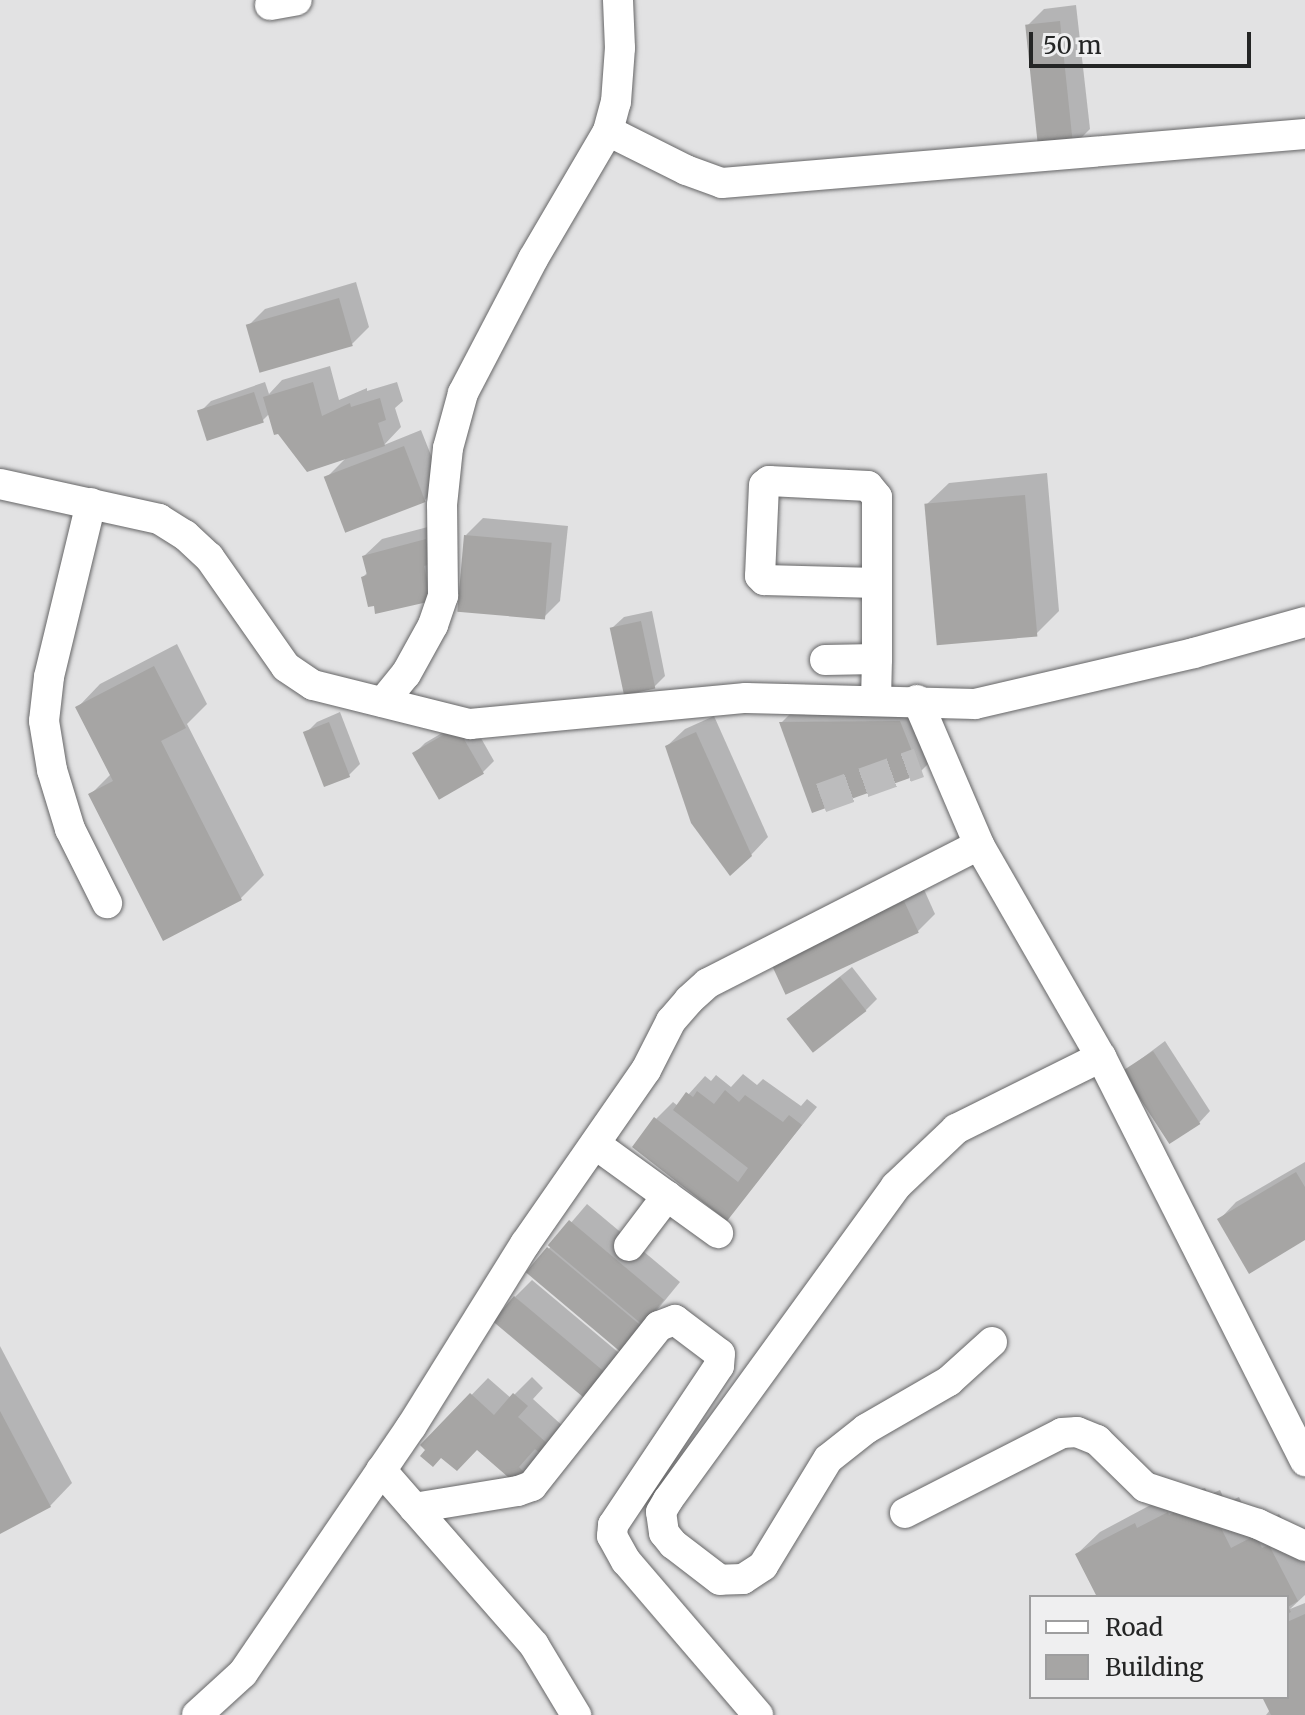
<!DOCTYPE html>
<html>
<head>
<meta charset="utf-8">
<style>
	body { margin:0 }
	#map { position:relative; width:1305px; height:1715px; overflow:hidden; background:#e2e2e3; font-family:Merriweather,serif }
	div>[style] { position:absolute }
	.shadow>* { inset:0; background:#0003 }
	.building>* { inset:0; background:#a6a5a4; transform-origin:0 0 }
	.minor-tunnel>* { height:30px; margin-top:-15px; transform-origin:0; background:repeating-linear-gradient(90deg,#bcbcbd 0 30px,transparent 0 45px) }
	.roads { filter:drop-shadow(0 0 2px #666667) drop-shadow(0 0 2px #666667) }
	.minor>* { height:30px; margin:-15px; padding:0 15px; transform-origin:15px; border-radius:15px; background:#fff }
	span { translate:-50% -50%; white-space:nowrap; text-align:center; line-height:1.15; -webkit-text-stroke:8px #efeff0; paint-order:stroke }
	.legend { position:absolute; left:1029px; top:1595px; width:260px; height:104px; box-sizing:border-box; background:#efeff0; border:2px solid #9e9e9f; margin:0; padding:10px 14px; list-style:none; font-size:24px; color:#242525 }
	.legend li { display:flex; align-items:center; gap:16px; height:40px }
	.legend b { width:40px; border:2px solid #9e9e9f }
	.scale { position:absolute; left:1029px; top:32px; width:222px; height:36px; box-sizing:border-box; border:4px solid #242525; border-top:0; padding-left:10px; font-size:24px; line-height:28px; white-space:nowrap; color:#242525; -webkit-text-stroke:6px #efeff0; paint-order:stroke }
</style>
</head>
<body>
<div id="map">
	<div class="shadow">
		<div style="clip-path:polygon(1076px 5px,1090px 129px,1072px 147px,1027px 26px,1044px 9px)"></div>
		<div style="clip-path:polygon(356px 282px,369px 327px,352px 344px,248px 326px,265px 309px)"></div>
		<div style="clip-path:polygon(330px 366px,339px 400px,367px 388px,367px 391px,397px 382px,403px 401px,395px 408px,401px 427px,384px 445px,421px 430px,442px 483px,425px 500px,326px 478px,348px 456px,270px 413px,263px 420px,200px 412px,211px 401px,265px 382px,269px 394px,282px 380px)"></div>
		<div style="clip-path:polygon(1047px 473px,1059px 611px,1036px 634px,926px 505px,949px 483px)"></div>
		<div style="clip-path:polygon(483px 518px,568px 526px,560px 601px,543px 618px,466px 535px)"></div>
		<div style="clip-path:polygon(443px 523px,431px 599px,363px 577px,368px 572px,364px 556px,382px 539px)"></div>
		<div style="clip-path:polygon(652px 611px,665px 676px,654px 687px,612px 628px,624px 617px)"></div>
		<div style="clip-path:polygon(177px 644px,207px 704px,187px 724px,264px 875px,241px 898px,164px 938px,91px 794px,111px 774px,78px 707px,100px 684px)"></div>
		<div style="clip-path:polygon(917px 705px,937px 755px,920px 772px,781px 723px,798px 706px)"></div>
		<div style="clip-path:polygon(340px 712px,360px 764px,349px 775px,306px 733px,317px 722px)"></div>
		<div style="clip-path:polygon(714px 716px,768px 837px,751px 855px,667px 746px,685px 729px)"></div>
		<div style="clip-path:polygon(469px 717px,494px 761px,483px 772px,440px 798px,414px 754px,425px 743px)"></div>
		<div style="clip-path:polygon(922px 885px,935px 914px,918px 931px,774px 963px)"></div>
		<div style="clip-path:polygon(852px 967px,877px 999px,866px 1010px,800px 1008px)"></div>
		<div style="clip-path:polygon(1165px 1041px,1210px 1111px,1199px 1123px,1125px 1071px)"></div>
		<div style="clip-path:polygon(743px 1074px,757px 1085px,763px 1079px,801px 1106px,807px 1099px,817px 1107px,727px 1218px,656px 1119px,673px 1102px,678px 1106px,705px 1076px,711px 1081px,716px 1075px,731px 1087px)"></div>
		<div style="clip-path:polygon(1305px 1162px,1305px 1238px,1219px 1220px,1236px 1202px)"></div>
		<div style="clip-path:polygon(587px 1204px,680px 1282px,639px 1332px,529px 1272px)"></div>
		<div style="clip-path:polygon(532px 1280px,625px 1358px,604px 1381px,515px 1297px)"></div>
		<div style="clip-path:polygon(0 1346px,72px 1483px,50px 1506px,0 1532px)"></div>
		<div style="clip-path:polygon(532px 1377px,543px 1388px,533px 1399px,565px 1428px,516px 1481px,477px 1448px,442px 1455px,423px 1445px,488px 1378px,511px 1398px)"></div>
		<div style="clip-path:polygon(1205px 1488px,1209px 1495px,1220px 1490px,1226px 1503px,1239px 1497px,1254px 1527px,1279px 1514px,1305px 1549px,1305px 1595px,1290px 1609px,1305px 1603px,1305px 1715px,1266px 1715px,1270px 1710px,1264px 1697px,1287px 1697px,1287px 1597px,1099px 1597px,1077px 1554px,1100px 1532px,1158px 1501px)"></div>
	</div>
	<div class="building">
		<div style="left:1060px;top:21px;width:129px;height:35px;rotate:84deg"></div>
		<div style="left:339px;top:298px;width:50px;height:97px;rotate:74deg"></div>
		<div style="clip-path:polygon(313px 382px,322px 416px,350px 403px,351px 407px,380px 398px,386px 420px,378px 423px,385px 446px,307px 472px,278px 434px,274px 435px,263px 397px)"></div>
		<div style="left:254px;top:392px;width:32px;height:60px;rotate:72deg"></div>
		<div style="left:404px;top:446px;width:60px;height:86px;rotate:69deg"></div>
		<div style="left:1025px;top:495px;width:142px;height:101px;rotate:85deg"></div>
		<div style="left:464px;top:535px;width:88px;height:77px;rotate:5deg"></div>
		<div style="clip-path:polygon(426px 539px,431px 564px,424px 566px,432px 601px,375px 614px,374px 606px,368px 607px,361px 577px,367px 575px,362px 556px)"></div>
		<div style="left:641px;top:621px;width:69px;height:32px;rotate:78deg"></div>
		<div style="clip-path:polygon(154px 666px,186px 728px,161px 741px,242px 900px,163px 941px,88px 794px,113px 781px,75px 707px)"></div>
		<div style="clip-path:polygon(900px 721px,921px 774px,812px 813px,779px 722px)"></div>
		<div style="left:329px;top:722px;width:59px;height:28px;rotate:69deg"></div>
		<div style="left:457px;top:727px;width:54px;height:52px;rotate:60deg"></div>
		<div style="clip-path:polygon(696px 732px,752px 856px,730px 876px,691px 823px,665px 746px)"></div>
		<div style="left:904px;top:901px;width:35px;height:147px;rotate:65deg"></div>
		<div style="left:840px;top:977px;width:43px;height:68px;rotate:52deg"></div>
		<div style="left:1153px;top:1051px;width:87px;height:37px;rotate:57deg"></div>
		<div style="clip-path:polygon(725px 1090px,739px 1102px,745px 1095px,783px 1122px,789px 1115px,802px 1125px,727px 1221px,632px 1147px,654px 1117px,738px 1182px,748px 1168px,673px 1110px,686px 1092px,693px 1097px,697px 1091px,714px 1104px)"></div>
		<div style="clip-path:polygon(1296px 1172px,1305px 1187px,1305px 1240px,1249px 1274px,1217px 1219px)"></div>
		<div style="left:569px;top:1220px;width:124px;height:33px;rotate:40deg"></div>
		<div style="left:547px;top:1247px;width:125px;height:33px;rotate:40deg"></div>
		<div style="left:514px;top:1296px;width:124px;height:33px;rotate:40deg"></div>
		<div style="clip-path:polygon(470px 1393px,494px 1415px,513px 1393px,528px 1406px,518px 1417px,550px 1446px,542px 1455px,535px 1449px,519px 1467px,525px 1473px,516px 1484px,477px 1450px,457px 1471px,441px 1458px,433px 1467px,420px 1456px,425px 1450px,420px 1445px)"></div>
		<div style="clip-path:polygon(0 1411px,51px 1507px,0 1534px)"></div>
		<div style="clip-path:polygon(1182px 1509px,1186px 1516px,1196px 1511px,1203px 1524px,1216px 1518px,1231px 1548px,1256px 1535px,1262px 1548px,1269px 1545px,1298px 1601px,1288px 1607px,1291px 1612px,1287px 1614px,1287px 1597px,1097px 1597px,1075px 1554px,1135px 1523px,1137px 1528px,1168px 1512px,1169px 1515px)"></div>
		<div style="clip-path:polygon(1305px 1614px,1305px 1715px,1271px 1715px,1262px 1697px,1287px 1697px,1287px 1622px)"></div>
	</div>
	<div class="minor-tunnel">
		<div style="left:821px;top:798px;width:104px;rotate:-19.7deg"></div>
	</div>
	<div class="roads">
		<div class="minor">
			<div style="left:270px;top:5px;width:27px;rotate:-10deg"></div>
			<div style="left:608px;top:131px;width:87px;rotate:26.6deg"></div>
			<div style="left:686px;top:170px;width:38px;rotate:20deg"></div>
			<div style="left:722px;top:183px;width:585px;rotate:-4.8deg"></div>
			<div style="left:0;top:484px;width:163px;rotate:12.4deg"></div>
			<div style="left:159px;top:519px;width:31px;rotate:32deg"></div>
			<div style="left:185px;top:535px;width:33px;rotate:43deg"></div>
			<div style="left:209px;top:557px;width:134px;rotate:55deg"></div>
			<div style="left:286px;top:667px;width:32px;rotate:34deg"></div>
			<div style="left:313px;top:685px;width:162px;rotate:14deg"></div>
			<div style="left:470px;top:724px;width:277px;rotate:-5.4deg"></div>
			<div style="left:746px;top:698px;width:229px;rotate:1.5deg"></div>
			<div style="left:975px;top:704px;width:225px;rotate:-13.1deg"></div>
			<div style="left:1194px;top:653px;width:115px;rotate:-15.6deg"></div>
			<div style="left:91px;top:503px;width:179px;rotate:103.6deg"></div>
			<div style="left:49px;top:677px;width:44px;rotate:96.5deg"></div>
			<div style="left:44px;top:721px;width:50px;rotate:80.7deg"></div>
			<div style="left:52px;top:770px;width:62px;rotate:73deg"></div>
			<div style="left:70px;top:829px;width:83px;rotate:63.4deg"></div>
			<div style="left:825px;top:660px;width:52px;rotate:-1.1deg"></div>
			<div style="left:876px;top:700px;width:41px;rotate:-88.6deg"></div>
			<div style="left:877px;top:659px;width:162px;rotate:-90deg"></div>
			<div style="left:877px;top:497px;width:14px;rotate:-129deg"></div>
			<div style="left:868px;top:486px;width:99px;rotate:-177.1deg"></div>
			<div style="left:769px;top:481px;width:6px;rotate:141deg"></div>
			<div style="left:764px;top:485px;width:91px;rotate:92.5deg"></div>
			<div style="left:760px;top:576px;width:6px;rotate:45deg"></div>
			<div style="left:764px;top:580px;width:113px;rotate:1.5deg"></div>
			<div style="left:917px;top:700px;width:158px;rotate:66.8deg"></div>
			<div style="left:979px;top:845px;width:245px;rotate:60.1deg"></div>
			<div style="left:1101px;top:1057px;width:453px;rotate:63.2deg"></div>
			<div style="left:383px;top:702px;width:36px;rotate:-51deg"></div>
			<div style="left:406px;top:674px;width:56px;rotate:-61.1deg"></div>
			<div style="left:433px;top:625px;width:31px;rotate:-71deg"></div>
			<div style="left:443px;top:596px;width:91px;rotate:-90.6deg"></div>
			<div style="left:442px;top:505px;width:57px;rotate:-84deg"></div>
			<div style="left:448px;top:448px;width:57px;rotate:-74.7deg"></div>
			<div style="left:463px;top:393px;width:151px;rotate:-62.4deg"></div>
			<div style="left:533px;top:259px;width:148px;rotate:-59.6deg"></div>
			<div style="left:608px;top:131px;width:30px;rotate:-75deg"></div>
			<div style="left:616px;top:102px;width:54px;rotate:-85.8deg"></div>
			<div style="left:620px;top:48px;width:48px;rotate:-92.4deg"></div>
			<div style="left:595px;top:1144px;width:152px;rotate:35.9deg"></div>
			<div style="left:629px;top:1246px;width:63px;rotate:-52.8deg"></div>
			<div style="left:992px;top:1342px;width:58px;rotate:137.8deg"></div>
			<div style="left:949px;top:1381px;width:96px;rotate:150deg"></div>
			<div style="left:866px;top:1429px;width:48px;rotate:141.7deg"></div>
			<div style="left:828px;top:1459px;width:125px;rotate:121.3deg"></div>
			<div style="left:763px;top:1566px;width:24px;rotate:147deg"></div>
			<div style="left:743px;top:1579px;width:23px;rotate:178deg"></div>
			<div style="left:720px;top:1580px;width:59px;rotate:-142.5deg"></div>
			<div style="left:673px;top:1544px;width:14px;rotate:-129deg"></div>
			<div style="left:664px;top:1533px;width:21px;rotate:-98deg"></div>
			<div style="left:661px;top:1512px;width:14px;rotate:-60deg"></div>
			<div style="left:668px;top:1500px;width:388px;rotate:-54deg"></div>
			<div style="left:896px;top:1186px;width:83px;rotate:-43.5deg"></div>
			<div style="left:956px;top:1129px;width:162px;rotate:-26.4deg"></div>
			<div style="left:381px;top:1470px;width:232px;rotate:48.8deg"></div>
			<div style="left:534px;top:1645px;width:82px;rotate:59deg"></div>
			<div style="left:414px;top:1508px;width:105px;rotate:-9.3deg"></div>
			<div style="left:518px;top:1491px;width:15px;rotate:-20deg"></div>
			<div style="left:532px;top:1486px;width:204px;rotate:-51.6deg"></div>
			<div style="left:659px;top:1326px;width:17px;rotate:-21deg"></div>
			<div style="left:675px;top:1320px;width:56px;rotate:37.1deg"></div>
			<div style="left:720px;top:1354px;width:12px;rotate:95deg"></div>
			<div style="left:719px;top:1366px;width:191px;rotate:123.7deg"></div>
			<div style="left:613px;top:1525px;width:11px;rotate:95deg"></div>
			<div style="left:612px;top:1536px;width:29px;rotate:61deg"></div>
			<div style="left:626px;top:1561px;width:203px;rotate:49.4deg"></div>
			<div style="left:905px;top:1513px;width:176px;rotate:-27deg"></div>
			<div style="left:1062px;top:1433px;width:15px;rotate:-4deg"></div>
			<div style="left:1077px;top:1432px;width:22px;rotate:22deg"></div>
			<div style="left:1097px;top:1440px;width:67px;rotate:44.4deg"></div>
			<div style="left:1145px;top:1487px;width:119px;rotate:18.1deg"></div>
			<div style="left:1258px;top:1524px;width:52px;rotate:25.1deg"></div>
			<div style="left:197px;top:1715px;width:62px;rotate:-42.4deg"></div>
			<div style="left:243px;top:1673px;width:298px;rotate:-55.7deg"></div>
			<div style="left:411px;top:1427px;width:216px;rotate:-58.1deg"></div>
			<div style="left:525px;top:1244px;width:212px;rotate:-55.2deg"></div>
			<div style="left:646px;top:1070px;width:55px;rotate:-63deg"></div>
			<div style="left:671px;top:1021px;width:28px;rotate:-49deg"></div>
			<div style="left:689px;top:1000px;width:25px;rotate:-42deg"></div>
			<div style="left:708px;top:983px;width:304px;rotate:-27deg"></div>
		</div>
	</div>
	<ul class="legend">
	<li><b style="height:10px;background:#fff"></b>Road</li>
	<li><b style="height:22px;background:#a6a5a4"></b>Building</li>
	</ul>
	<div class="scale">50 m</div>
</div>
</body>
</html>
